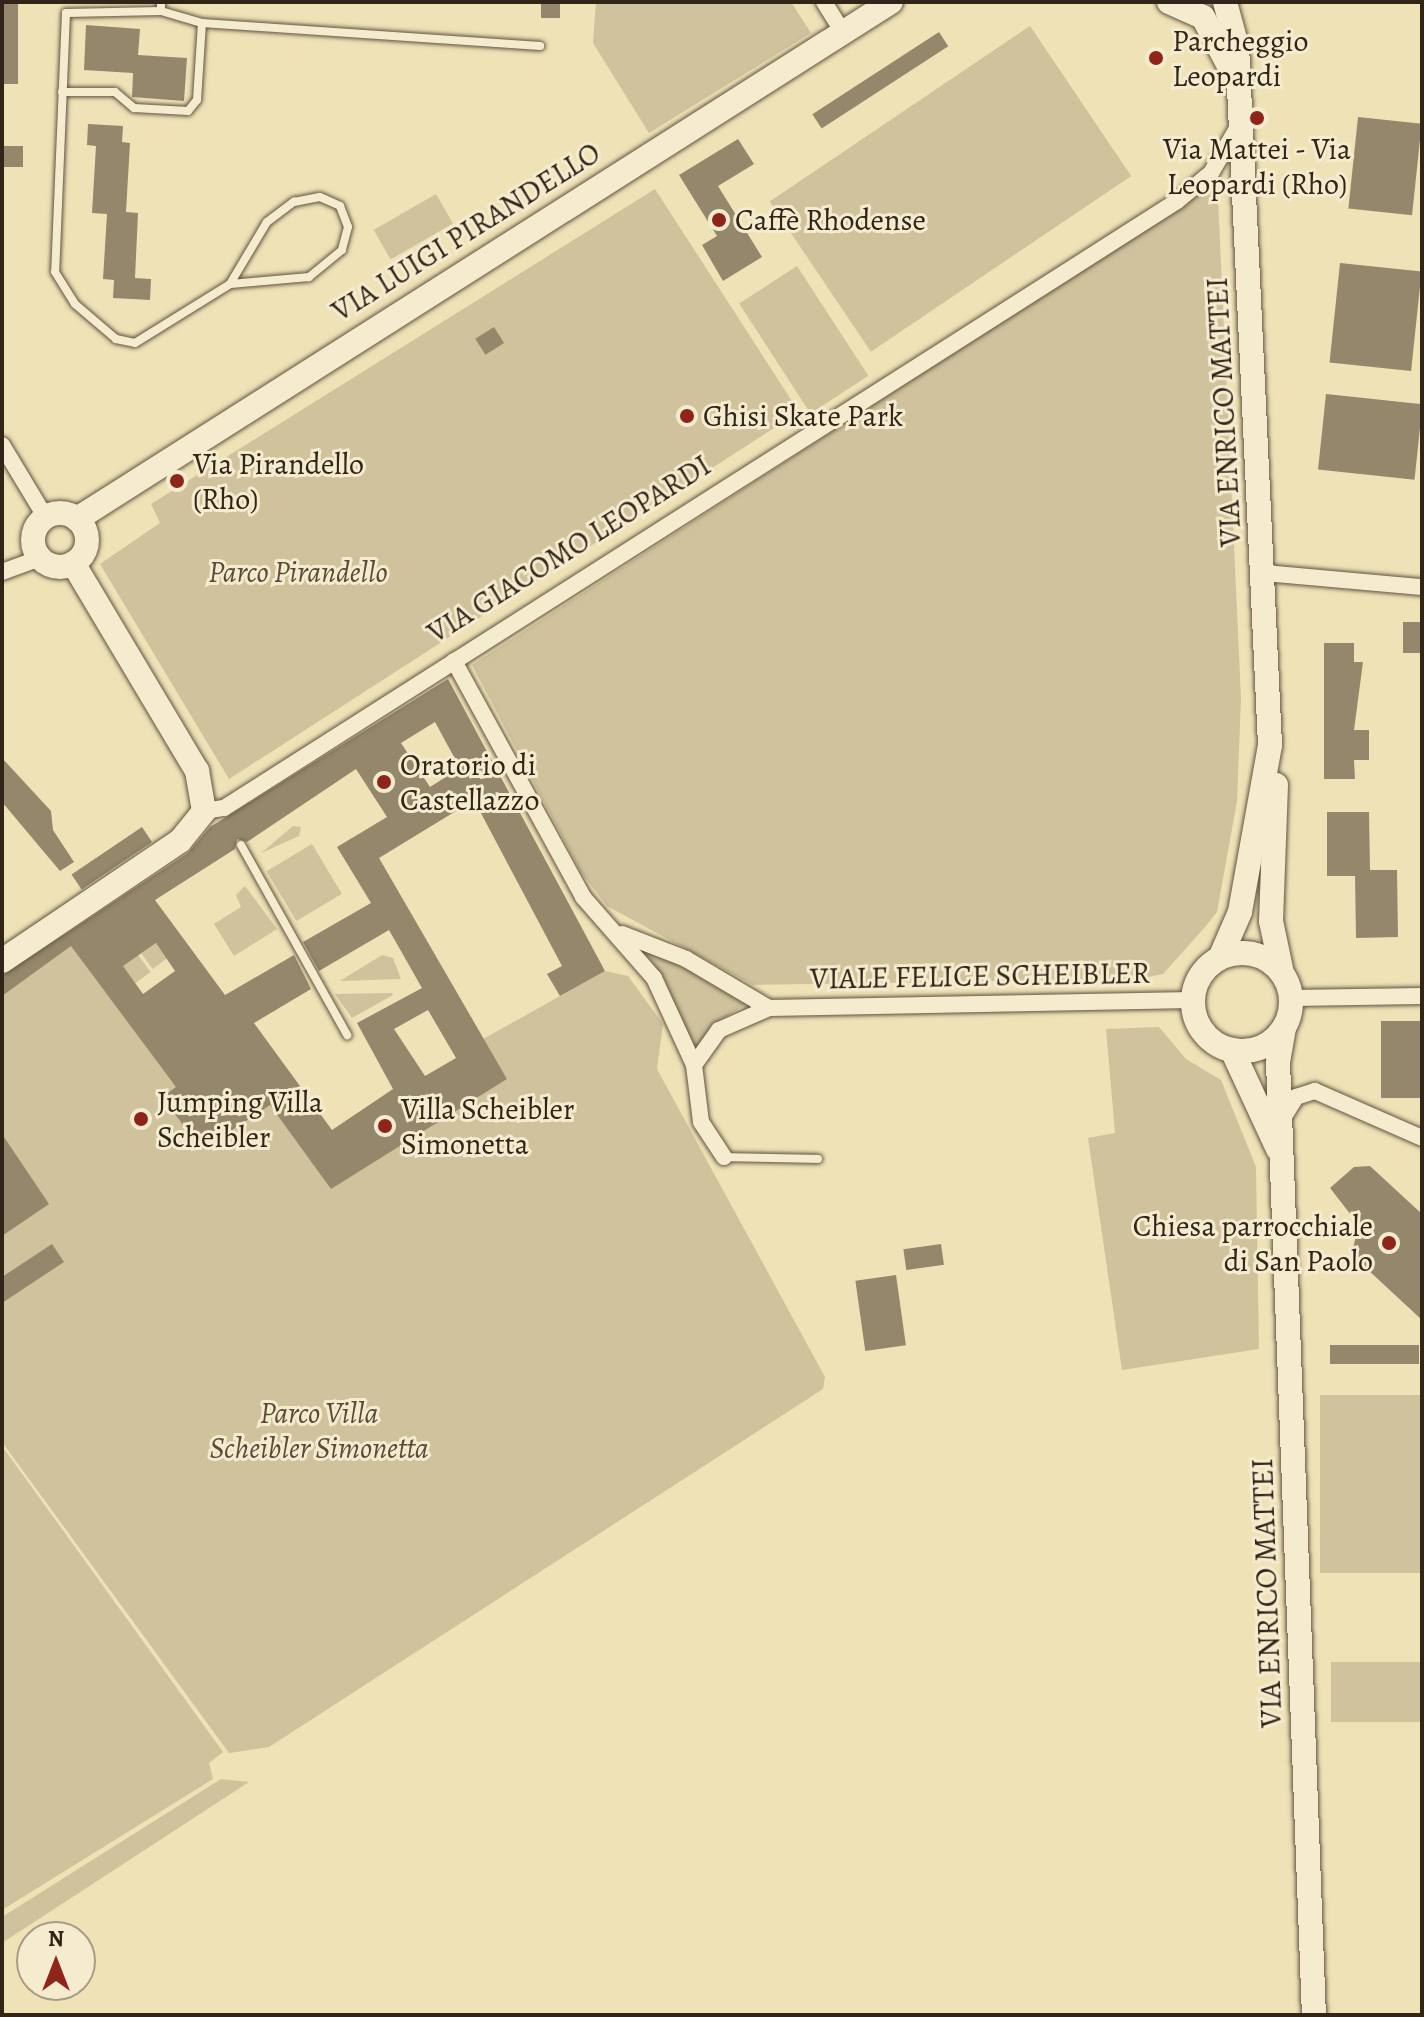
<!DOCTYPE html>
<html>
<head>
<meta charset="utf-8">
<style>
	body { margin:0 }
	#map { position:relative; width:1424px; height:2017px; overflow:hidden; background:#efe2b7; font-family:Alegreya,serif }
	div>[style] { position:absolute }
	.green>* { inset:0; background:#cfc29c; transform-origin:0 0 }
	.building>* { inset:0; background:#94876b; transform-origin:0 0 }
	.roads { filter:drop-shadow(0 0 2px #605440) drop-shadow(0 0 2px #605440) }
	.lane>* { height:8px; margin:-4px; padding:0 4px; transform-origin:4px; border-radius:4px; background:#f5ecd0 }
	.street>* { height:16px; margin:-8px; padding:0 8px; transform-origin:8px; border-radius:8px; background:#f5ecd0 }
	.secondary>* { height:24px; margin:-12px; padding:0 12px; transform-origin:12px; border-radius:12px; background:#f5ecd0 }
	.secondary>.ring { margin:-12px; padding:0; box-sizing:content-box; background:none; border:24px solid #f5ecd0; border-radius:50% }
	.dots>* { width:22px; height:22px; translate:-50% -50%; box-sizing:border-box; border:4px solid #f5ecd0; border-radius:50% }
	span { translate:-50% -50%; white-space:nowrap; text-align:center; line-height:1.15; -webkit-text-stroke:6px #f5ecd0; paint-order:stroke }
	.poi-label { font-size:30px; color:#312518 }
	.left { translate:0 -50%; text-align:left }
	.right { translate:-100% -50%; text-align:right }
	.street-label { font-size:30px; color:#312518 }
	.park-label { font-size:30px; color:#584c39; font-style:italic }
	.frame { position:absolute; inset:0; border:4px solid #312518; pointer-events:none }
	.north { position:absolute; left:16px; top:1921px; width:80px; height:80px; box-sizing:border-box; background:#f5ecd0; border:2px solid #a79c86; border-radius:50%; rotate:0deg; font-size:22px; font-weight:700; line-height:32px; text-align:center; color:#312518 }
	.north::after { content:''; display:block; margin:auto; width:28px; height:36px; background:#8f2418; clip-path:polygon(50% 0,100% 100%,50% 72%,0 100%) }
</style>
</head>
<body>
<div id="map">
	<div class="green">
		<div style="clip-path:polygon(596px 2px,791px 2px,811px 33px,649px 133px,593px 43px)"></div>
		<div style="left:1030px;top:26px;width:181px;height:314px;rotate:56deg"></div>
		<div style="clip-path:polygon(1208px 188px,1218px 199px,1241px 698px,1237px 801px,1217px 912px,1205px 927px,1163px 974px,1138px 979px,753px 985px,607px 906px,581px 872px,472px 665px)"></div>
		<div style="clip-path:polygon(655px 189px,799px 412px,229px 779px,100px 564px,160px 523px,151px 504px)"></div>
		<div style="left:436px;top:194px;width:34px;height:72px;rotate:60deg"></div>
		<div style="left:797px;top:266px;width:131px;height:69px;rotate:57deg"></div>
		<div style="clip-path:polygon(293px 826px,301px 827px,299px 836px,261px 853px)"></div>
		<div style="left:312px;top:844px;width:58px;height:53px;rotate:59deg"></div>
		<div style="clip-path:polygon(245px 886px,277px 929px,234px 956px,214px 924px,241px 907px,236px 895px)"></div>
		<div style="left:117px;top:926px;width:57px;height:19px;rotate:54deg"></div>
		<div style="clip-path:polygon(61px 932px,173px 1082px,227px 1043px,331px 1188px,507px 1079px,483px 1039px,605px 971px,628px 976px,663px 1024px,657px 1069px,825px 1377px,823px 1389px,269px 1747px,229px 1753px,2px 1442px,2px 974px)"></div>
		<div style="left:156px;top:943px;width:19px;height:18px;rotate:54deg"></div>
		<div style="clip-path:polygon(641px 946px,675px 962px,749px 1002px,713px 1025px,694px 1055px,666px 983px)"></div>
		<div style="clip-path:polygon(382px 955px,393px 958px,401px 979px,340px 981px)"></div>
		<div style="clip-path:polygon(335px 994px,392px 993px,393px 995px,352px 1018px)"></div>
		<div style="clip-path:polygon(1159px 1027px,1186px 1059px,1221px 1080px,1256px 1167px,1259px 1349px,1122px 1370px,1088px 1138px,1115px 1133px,1106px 1029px)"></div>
		<div style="left:1422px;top:1395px;width:178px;height:102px;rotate:90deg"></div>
		<div style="clip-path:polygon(2px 1446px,223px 1752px,209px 1763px,213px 1779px,2px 1910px)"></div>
		<div style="left:1422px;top:1662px;width:60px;height:91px;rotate:90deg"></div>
		<div style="clip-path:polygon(221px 1779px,249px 1782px,2px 1943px,2px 1917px)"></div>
	</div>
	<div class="building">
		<div style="left:2px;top:2px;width:16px;height:82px"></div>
		<div style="left:541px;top:2px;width:19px;height:16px"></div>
		<div style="clip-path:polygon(86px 25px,140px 29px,138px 55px,187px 58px,184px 101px,132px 97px,133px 73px,84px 70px)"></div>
		<div style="left:939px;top:32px;width:17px;height:151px;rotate:57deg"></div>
		<div style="left:1358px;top:117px;width:64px;height:92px;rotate:6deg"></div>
		<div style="clip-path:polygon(88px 124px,123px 126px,122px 142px,130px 143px,126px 212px,138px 213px,135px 278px,151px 279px,150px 300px,113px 298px,114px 280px,103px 279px,107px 214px,92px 213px,96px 146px,87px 145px)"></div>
		<div style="clip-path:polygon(738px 139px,754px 164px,718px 186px,762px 257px,723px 281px,702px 245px,717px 236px,679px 175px)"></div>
		<div style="left:2px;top:146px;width:21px;height:21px"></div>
		<div style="left:1340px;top:263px;width:82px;height:100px;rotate:6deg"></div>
		<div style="left:494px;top:327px;width:19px;height:22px;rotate:58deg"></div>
		<div style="left:1326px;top:394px;width:97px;height:76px;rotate:6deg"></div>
		<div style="left:1403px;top:622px;width:19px;height:31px"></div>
		<div style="clip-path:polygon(1324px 643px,1354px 643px,1354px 662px,1363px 662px,1354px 730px,1369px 730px,1369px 760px,1354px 760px,1355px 779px,1324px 779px)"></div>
		<div style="clip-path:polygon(evenodd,448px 679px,605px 971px,560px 996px,547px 974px,562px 966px,474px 800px,379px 858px,507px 1079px,331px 1189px,270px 1105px,202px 1150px,162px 1097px,176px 1087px,71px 946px,2px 996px,2px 976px,188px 853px,210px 827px,448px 679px,435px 722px,460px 768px,430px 787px,401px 743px,435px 722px,448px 679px,356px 769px,387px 817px,337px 847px,371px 903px,303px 942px,319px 971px,389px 930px,422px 988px,357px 1023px,393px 1089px,332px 1130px,254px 1023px,311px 989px,294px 955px,225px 995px,155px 900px,235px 849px,237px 839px,247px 842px,356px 769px,448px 679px,156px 943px,175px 971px,143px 994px,123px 966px,156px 943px,448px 679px,428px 1010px,456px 1058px,425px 1076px,394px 1029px,428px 1010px)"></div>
		<div style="clip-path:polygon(2px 758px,51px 811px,53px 830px,74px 862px,60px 871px,2px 802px)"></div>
		<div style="clip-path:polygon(1327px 812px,1369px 812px,1370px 870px,1397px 870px,1398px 937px,1356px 938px,1355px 876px,1327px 876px)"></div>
		<div style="left:142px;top:827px;width:18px;height:85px;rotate:56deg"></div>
		<div style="left:1381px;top:1021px;width:41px;height:77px"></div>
		<div style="clip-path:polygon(2px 1134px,49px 1204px,2px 1236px)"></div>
		<div style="clip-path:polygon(1370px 1166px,1422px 1214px,1422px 1320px,1352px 1255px,1358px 1224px,1330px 1188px,1354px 1167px)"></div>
		<div style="clip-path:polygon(52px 1244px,64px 1262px,2px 1303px,2px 1277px)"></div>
		<div style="left:941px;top:1244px;width:21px;height:38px;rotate:82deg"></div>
		<div style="left:896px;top:1275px;width:71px;height:41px;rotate:82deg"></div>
		<div style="left:1330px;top:1345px;width:89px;height:19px"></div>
	</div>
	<div class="roads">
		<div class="lane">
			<div style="left:161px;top:2px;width:9px;rotate:90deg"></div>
			<div style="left:161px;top:11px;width:95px;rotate:178.8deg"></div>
			<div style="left:66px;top:13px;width:259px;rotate:92.4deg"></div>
			<div style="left:55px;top:272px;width:38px;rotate:58deg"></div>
			<div style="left:75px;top:304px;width:54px;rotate:40.5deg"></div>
			<div style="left:116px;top:339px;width:19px;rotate:12deg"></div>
			<div style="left:135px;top:343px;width:112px;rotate:-31.8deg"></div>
			<div style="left:230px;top:284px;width:72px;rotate:-59.2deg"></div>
			<div style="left:267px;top:222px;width:34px;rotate:-37deg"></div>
			<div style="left:294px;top:202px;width:26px;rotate:-11deg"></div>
			<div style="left:320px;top:197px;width:22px;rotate:24deg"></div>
			<div style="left:340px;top:206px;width:22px;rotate:69deg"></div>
			<div style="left:348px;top:227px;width:24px;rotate:105deg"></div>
			<div style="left:342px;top:250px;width:43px;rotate:140.7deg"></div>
			<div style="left:309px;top:277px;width:79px;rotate:174.9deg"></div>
			<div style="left:161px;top:11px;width:43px;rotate:16.3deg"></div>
			<div style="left:202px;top:23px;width:339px;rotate:3.9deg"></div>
			<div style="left:62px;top:92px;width:53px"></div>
			<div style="left:115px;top:92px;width:25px;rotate:40deg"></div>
			<div style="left:134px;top:108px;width:54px;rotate:3.2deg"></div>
			<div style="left:188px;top:111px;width:14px;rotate:-51deg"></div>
			<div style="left:197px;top:100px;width:77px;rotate:-86.3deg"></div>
			<div style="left:241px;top:845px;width:218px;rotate:60.8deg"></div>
			<div style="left:724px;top:1157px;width:94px;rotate:1.2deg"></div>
		</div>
		<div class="street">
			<div style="left:824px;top:2px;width:36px;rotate:58deg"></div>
			<div style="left:2px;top:445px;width:85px;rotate:58.9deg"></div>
			<div style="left:2px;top:572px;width:40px;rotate:-20.2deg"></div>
			<div style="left:1264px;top:573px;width:159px;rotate:5.1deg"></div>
			<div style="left:454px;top:661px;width:269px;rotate:61.3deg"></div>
			<div style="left:583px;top:897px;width:108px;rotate:48.8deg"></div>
			<div style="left:654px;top:978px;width:96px;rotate:65.3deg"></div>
			<div style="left:694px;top:1065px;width:57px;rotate:83deg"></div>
			<div style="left:701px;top:1122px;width:42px;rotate:56.7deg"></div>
			<div style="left:204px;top:811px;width:20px;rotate:-9deg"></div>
			<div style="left:224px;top:808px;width:1130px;rotate:-32.49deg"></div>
			<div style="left:1177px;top:201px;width:44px;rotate:-39.5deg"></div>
			<div style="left:1211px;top:173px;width:56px;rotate:-59.7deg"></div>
			<div style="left:622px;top:934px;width:69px;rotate:21.3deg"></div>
			<div style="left:686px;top:959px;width:96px;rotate:30.6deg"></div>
			<div style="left:769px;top:1008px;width:423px;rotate:-1.1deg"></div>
			<div style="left:1292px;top:998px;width:130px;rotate:-0.9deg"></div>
			<div style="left:694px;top:1065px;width:43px;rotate:-54.5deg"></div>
			<div style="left:719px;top:1030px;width:55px;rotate:-23.7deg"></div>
			<div style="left:1283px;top:1118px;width:25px;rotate:-58deg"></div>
			<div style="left:1296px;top:1097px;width:20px;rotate:-18deg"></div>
			<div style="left:1315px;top:1091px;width:117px;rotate:23.7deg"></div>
		</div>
		<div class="secondary">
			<div style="left:1169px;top:2px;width:37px;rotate:24deg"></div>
			<div style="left:1203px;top:17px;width:68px;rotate:61.9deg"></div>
			<div class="ring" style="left:33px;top:513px;width:30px;height:30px"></div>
			<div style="left:77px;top:519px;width:964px;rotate:-32.42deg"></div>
			<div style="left:1276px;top:785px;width:136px;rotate:92.1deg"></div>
			<div style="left:1271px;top:921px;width:53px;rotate:78.1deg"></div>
			<div class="ring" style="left:1193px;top:953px;width:74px;height:74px"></div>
			<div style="left:1220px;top:958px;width:50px;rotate:-66.5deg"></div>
			<div style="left:1240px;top:912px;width:170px;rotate:-79.8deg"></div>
			<div style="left:1270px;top:745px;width:700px;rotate:-92.7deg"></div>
			<div style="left:1237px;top:46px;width:46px;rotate:-105.3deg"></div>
			<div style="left:2px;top:961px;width:215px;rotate:-34deg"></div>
			<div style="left:180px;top:841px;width:38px;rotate:-51deg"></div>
			<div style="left:204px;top:811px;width:41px;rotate:-99.9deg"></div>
			<div style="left:197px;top:771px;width:242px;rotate:-120.8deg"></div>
			<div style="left:1284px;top:1028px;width:35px;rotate:100deg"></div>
			<div style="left:1278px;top:1062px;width:954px;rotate:87.84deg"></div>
			<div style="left:1232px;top:1050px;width:109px;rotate:65.1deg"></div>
		</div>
	</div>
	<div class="dots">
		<div style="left:1156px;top:58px;background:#8f2418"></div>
		<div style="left:1257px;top:118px;background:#8f2418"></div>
		<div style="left:719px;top:220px;background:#8f2418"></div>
		<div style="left:687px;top:416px;background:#8f2418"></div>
		<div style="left:177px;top:481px;background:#8f2418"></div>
		<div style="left:384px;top:782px;background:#8f2418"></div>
		<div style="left:141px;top:1119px;background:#8f2418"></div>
		<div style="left:385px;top:1126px;background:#8f2418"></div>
		<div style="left:1389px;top:1243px;background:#8f2418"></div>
	</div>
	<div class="poi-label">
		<span class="left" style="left:1172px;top:58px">Parcheggio<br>Leopardi</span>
		<span style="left:1257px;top:166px">Via Mattei - Via<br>Leopardi (Rho)</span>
		<span class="left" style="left:735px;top:220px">Caffè Rhodense</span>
		<span class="left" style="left:703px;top:416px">Ghisi Skate Park</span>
		<span class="left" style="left:193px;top:481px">Via Pirandello<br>(Rho)</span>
		<span class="left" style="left:400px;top:782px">Oratorio di<br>Castellazzo</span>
		<span class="left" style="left:157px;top:1119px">Jumping Villa<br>Scheibler</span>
		<span class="left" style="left:401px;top:1126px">Villa Scheibler<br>Simonetta</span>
		<span class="right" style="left:1373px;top:1243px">Chiesa parrocchiale<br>di San Paolo</span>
	</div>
	<div class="street-label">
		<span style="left:466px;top:232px;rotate:-32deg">VIA LUIGI PIRANDELLO</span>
		<span style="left:1224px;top:412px;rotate:-93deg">VIA ENRICO MATTEI</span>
		<span style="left:569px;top:549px;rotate:-32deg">VIA GIACOMO LEOPARDI</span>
		<span style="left:980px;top:976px;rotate:-1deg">VIALE FELICE SCHEIBLER</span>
		<span style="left:1267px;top:1593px;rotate:-92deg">VIA ENRICO MATTEI</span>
	</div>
	<div class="park-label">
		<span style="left:298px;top:572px">Parco Pirandello</span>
		<span style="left:319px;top:1430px">Parco Villa<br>Scheibler Simonetta</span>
	</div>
	<div class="frame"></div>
	<div class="north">N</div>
</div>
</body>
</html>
